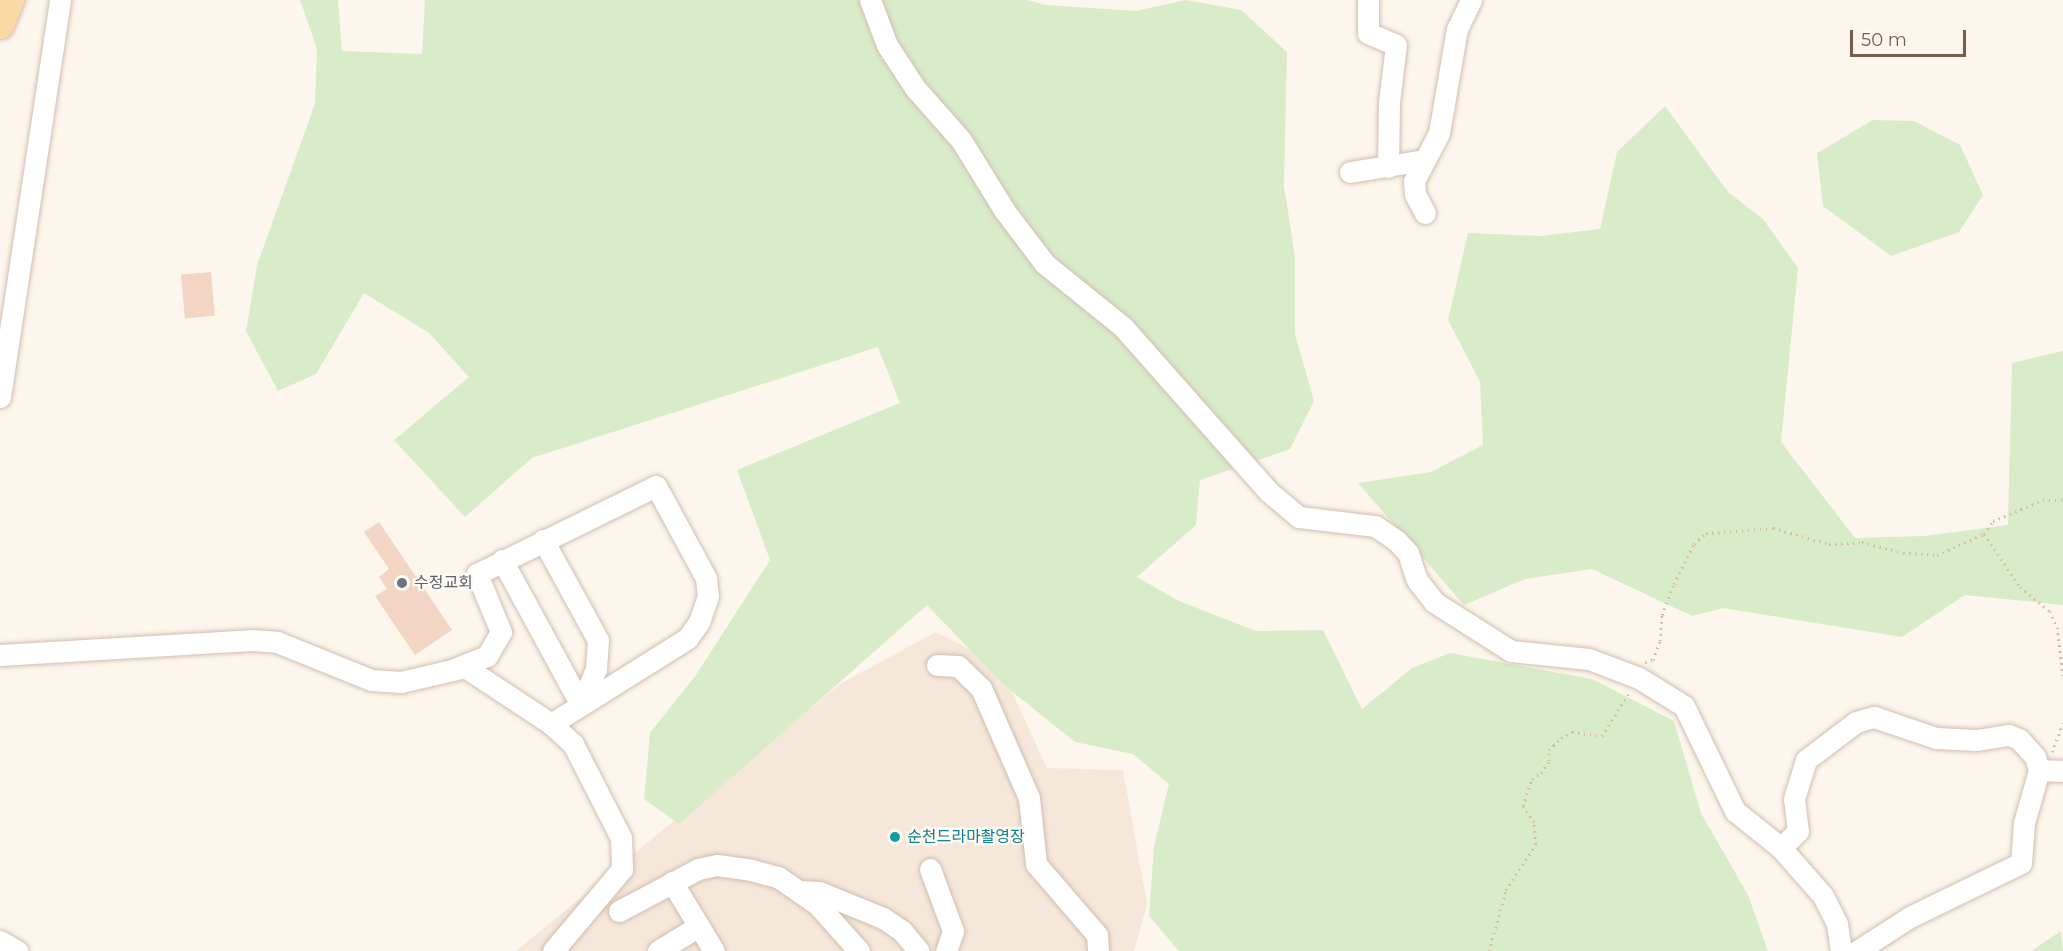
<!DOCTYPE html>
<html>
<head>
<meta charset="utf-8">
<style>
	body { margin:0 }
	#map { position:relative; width:2063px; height:951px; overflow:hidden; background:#fdf6ec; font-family:Montserrat,"Noto Sans KR",sans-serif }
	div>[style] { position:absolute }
	.residential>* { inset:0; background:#f5e8da }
	.green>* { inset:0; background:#d8ecc9 }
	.building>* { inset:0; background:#f3d5c3; transform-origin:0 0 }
	.path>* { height:3px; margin-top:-1.5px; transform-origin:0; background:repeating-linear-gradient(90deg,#d9b8a5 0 1.5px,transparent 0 6px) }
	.roads { filter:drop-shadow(0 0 2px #d1beb0) drop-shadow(0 0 2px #d1beb0) }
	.minor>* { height:21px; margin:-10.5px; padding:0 10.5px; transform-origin:10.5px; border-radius:10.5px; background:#fff }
	.major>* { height:27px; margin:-13.5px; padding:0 13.5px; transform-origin:13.5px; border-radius:13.5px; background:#fbd9a5 }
	.dots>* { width:16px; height:16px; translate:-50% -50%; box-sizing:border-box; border:3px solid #fffaf3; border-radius:50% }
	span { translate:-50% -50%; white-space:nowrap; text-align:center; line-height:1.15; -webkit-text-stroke:4.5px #fffaf3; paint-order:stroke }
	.worship-label { font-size:16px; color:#5b616d }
	.left { translate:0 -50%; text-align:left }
	.culture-label { font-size:16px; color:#0d838f }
	.scale { position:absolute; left:1850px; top:30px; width:116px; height:27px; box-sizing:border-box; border:3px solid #7a5c4d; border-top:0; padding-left:8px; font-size:18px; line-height:21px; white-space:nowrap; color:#7a5c4d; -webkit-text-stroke:4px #fffaf3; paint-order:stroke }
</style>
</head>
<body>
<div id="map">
	<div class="residential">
		<div style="clip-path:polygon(936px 632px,999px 664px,1047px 768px,1123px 770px,1147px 904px,1134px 951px,516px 951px,840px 684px)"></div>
	</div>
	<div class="green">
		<div style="clip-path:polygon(300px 0,338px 0,342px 51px,422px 54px,425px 0,1028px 0,1045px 5px,1135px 11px,1186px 0,1241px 10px,1287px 52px,1284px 186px,1295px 257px,1295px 334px,1314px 401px,1290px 449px,1200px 480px,1196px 525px,1137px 577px,1179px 601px,1256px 631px,1323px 630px,1362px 709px,1412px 668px,1450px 653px,1592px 679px,1674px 721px,1701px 813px,1748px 895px,1768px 951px,1179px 951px,1149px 916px,1154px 846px,1169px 784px,1133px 754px,1075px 742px,1004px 685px,927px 605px,679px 824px,644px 799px,650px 733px,696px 675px,770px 560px,737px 470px,900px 403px,878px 347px,532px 458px,465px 517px,394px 440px,469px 377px,429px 333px,364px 293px,316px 374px,278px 391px,246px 331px,257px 265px,315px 104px,317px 49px)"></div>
		<div style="clip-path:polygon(1665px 106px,1728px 192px,1763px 219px,1798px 268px,1781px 442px,1855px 538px,1924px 536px,2008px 525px,2012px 363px,2063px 351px,2063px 605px,1965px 595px,1902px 637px,1723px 608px,1692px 616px,1592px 569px,1525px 579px,1464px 605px,1358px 483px,1431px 472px,1483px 445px,1480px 382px,1448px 320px,1468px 233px,1540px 236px,1600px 229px,1617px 152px)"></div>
		<div style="clip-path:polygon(1873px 120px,1914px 121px,1960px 145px,1983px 195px,1959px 232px,1891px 256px,1823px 206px,1817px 153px)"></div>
		<div style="clip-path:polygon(2061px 931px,2063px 951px,2031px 951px)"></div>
	</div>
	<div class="building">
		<div style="left:211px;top:272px;width:44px;height:30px;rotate:85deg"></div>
		<div style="clip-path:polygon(379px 522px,452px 630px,415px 655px,375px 596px,387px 589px,379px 577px,389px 569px,364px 532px)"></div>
	</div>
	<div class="path">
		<div style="left:1984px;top:534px;width:64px;rotate:55.8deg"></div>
		<div style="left:2020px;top:587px;width:38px;rotate:39deg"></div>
		<div style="left:2050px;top:611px;width:17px;rotate:66deg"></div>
		<div style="left:2057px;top:627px;width:49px;rotate:83deg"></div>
		<div style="left:1645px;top:662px;width:8px;rotate:-14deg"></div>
		<div style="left:1653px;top:660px;width:20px;rotate:-70deg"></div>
		<div style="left:1660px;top:641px;width:26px;rotate:-86deg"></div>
		<div style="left:1662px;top:615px;width:33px;rotate:-69deg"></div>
		<div style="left:1674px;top:584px;width:45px;rotate:-63.4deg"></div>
		<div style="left:1694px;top:544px;width:16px;rotate:-43deg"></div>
		<div style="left:1706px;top:533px;width:67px;rotate:-4.3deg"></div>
		<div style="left:1773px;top:528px;width:58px;rotate:15.9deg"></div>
		<div style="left:1829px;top:544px;width:33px;rotate:-3deg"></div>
		<div style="left:1862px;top:542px;width:42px;rotate:15deg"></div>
		<div style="left:1903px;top:553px;width:34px;rotate:3deg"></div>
		<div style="left:1937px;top:555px;width:51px;rotate:-24.1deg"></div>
		<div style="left:1984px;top:534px;width:16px;rotate:-55deg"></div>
		<div style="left:1993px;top:521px;width:54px;rotate:-22.8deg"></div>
		<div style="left:2043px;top:500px;width:20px"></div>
		<div style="left:2052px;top:752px;width:31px;rotate:-69deg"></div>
		<div style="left:1489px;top:951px;width:63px;rotate:-74.4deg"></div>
		<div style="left:1506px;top:890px;width:55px;rotate:-56.9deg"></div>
		<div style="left:1536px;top:844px;width:22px;rotate:-95deg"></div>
		<div style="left:1534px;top:822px;width:19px;rotate:-125deg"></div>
		<div style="left:1523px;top:806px;width:28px;rotate:-72deg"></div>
		<div style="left:1532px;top:779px;width:11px;rotate:-34deg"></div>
		<div style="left:1541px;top:773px;width:14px;rotate:-56deg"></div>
		<div style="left:1549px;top:761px;width:11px;rotate:-90deg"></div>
		<div style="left:1549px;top:750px;width:17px;rotate:-45deg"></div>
		<div style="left:1561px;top:738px;width:13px;rotate:-29deg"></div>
		<div style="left:1572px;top:732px;width:30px;rotate:8deg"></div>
		<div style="left:1602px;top:736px;width:51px;rotate:-57.9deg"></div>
	</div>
	<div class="roads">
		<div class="minor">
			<div style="left:870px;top:0;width:48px;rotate:69.3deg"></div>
			<div style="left:887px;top:45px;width:51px;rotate:56.9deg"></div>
			<div style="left:915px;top:88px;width:69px;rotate:48.5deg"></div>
			<div style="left:961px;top:140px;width:82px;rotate:58.4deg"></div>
			<div style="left:1004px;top:210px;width:68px;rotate:52.8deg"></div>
			<div style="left:1045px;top:264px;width:100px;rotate:38.9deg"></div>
			<div style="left:1123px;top:327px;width:220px;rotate:48.5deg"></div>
			<div style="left:1269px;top:492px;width:39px;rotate:40deg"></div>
			<div style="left:1299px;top:517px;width:77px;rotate:6.8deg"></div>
			<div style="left:1375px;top:526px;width:25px;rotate:34deg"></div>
			<div style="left:1396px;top:540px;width:18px;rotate:47deg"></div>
			<div style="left:1408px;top:553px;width:28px;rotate:72deg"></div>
			<div style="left:1417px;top:580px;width:28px;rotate:52deg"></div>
			<div style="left:1434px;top:602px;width:91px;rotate:32.5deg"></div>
			<div style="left:1511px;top:651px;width:78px;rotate:5.9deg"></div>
			<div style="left:1589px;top:659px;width:53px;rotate:20.8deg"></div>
			<div style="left:1639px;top:678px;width:53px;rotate:31.9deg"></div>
			<div style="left:1684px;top:706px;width:117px;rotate:64.1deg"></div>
			<div style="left:1735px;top:811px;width:59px;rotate:38.8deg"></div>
			<div style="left:1781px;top:848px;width:64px;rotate:48.8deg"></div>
			<div style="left:1823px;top:896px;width:30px;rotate:63deg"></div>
			<div style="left:1837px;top:923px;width:28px;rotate:82deg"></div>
			<div style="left:1368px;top:0;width:33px;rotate:90deg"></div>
			<div style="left:1368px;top:33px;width:30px;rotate:23deg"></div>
			<div style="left:1396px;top:45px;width:57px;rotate:97deg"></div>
			<div style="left:1389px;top:102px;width:65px;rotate:90.9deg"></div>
			<div style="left:1350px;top:172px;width:75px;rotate:-9.2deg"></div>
			<div style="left:1425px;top:213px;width:21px;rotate:-118deg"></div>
			<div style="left:1415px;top:194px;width:13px;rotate:-94deg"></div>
			<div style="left:1414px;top:181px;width:54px;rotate:-62.5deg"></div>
			<div style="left:1439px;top:133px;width:106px;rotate:-80.2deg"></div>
			<div style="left:1457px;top:29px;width:32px;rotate:-64deg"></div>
			<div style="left:0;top:397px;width:402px;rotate:-81.4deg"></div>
			<div style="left:543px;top:540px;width:114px;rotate:61.2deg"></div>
			<div style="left:598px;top:640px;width:29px;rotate:94deg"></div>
			<div style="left:596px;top:669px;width:39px;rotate:113deg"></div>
			<div style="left:502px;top:560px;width:165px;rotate:61.4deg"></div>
			<div style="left:0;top:655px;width:251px;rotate:-3.4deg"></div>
			<div style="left:251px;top:640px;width:26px;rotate:4deg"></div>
			<div style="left:277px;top:642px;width:101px;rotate:22deg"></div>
			<div style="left:371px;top:680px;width:30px;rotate:4deg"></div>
			<div style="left:401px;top:682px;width:66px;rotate:-13.2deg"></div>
			<div style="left:465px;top:667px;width:103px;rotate:33.5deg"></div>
			<div style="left:551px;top:724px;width:30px;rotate:42deg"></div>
			<div style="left:573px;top:744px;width:106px;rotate:62.9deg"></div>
			<div style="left:621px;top:838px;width:31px;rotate:88deg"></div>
			<div style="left:622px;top:869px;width:107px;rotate:130.1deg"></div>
			<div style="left:937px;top:665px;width:21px;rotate:3deg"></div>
			<div style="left:958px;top:666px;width:32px;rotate:44deg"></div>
			<div style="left:981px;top:688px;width:120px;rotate:66.4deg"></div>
			<div style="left:1029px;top:798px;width:66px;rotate:83.9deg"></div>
			<div style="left:1036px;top:864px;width:94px;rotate:49.3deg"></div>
			<div style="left:1097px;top:935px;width:16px;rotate:86deg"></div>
			<div style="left:452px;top:670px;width:38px;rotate:-22deg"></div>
			<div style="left:487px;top:656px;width:28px;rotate:-60deg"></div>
			<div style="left:501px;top:632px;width:63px;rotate:-112.5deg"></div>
			<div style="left:477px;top:574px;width:199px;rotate:-26.2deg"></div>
			<div style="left:656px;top:486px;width:105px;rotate:61.5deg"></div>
			<div style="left:706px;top:578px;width:18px;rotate:84deg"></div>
			<div style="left:708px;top:596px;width:28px;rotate:109deg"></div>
			<div style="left:699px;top:622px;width:19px;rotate:125deg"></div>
			<div style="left:688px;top:638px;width:162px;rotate:147.9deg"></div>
			<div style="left:2039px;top:770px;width:24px;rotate:2deg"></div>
			<div style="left:1781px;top:848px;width:24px;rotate:-45deg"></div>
			<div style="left:1798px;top:831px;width:32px;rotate:-97deg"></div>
			<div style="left:1794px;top:799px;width:41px;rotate:-72.9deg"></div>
			<div style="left:1806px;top:760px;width:63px;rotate:-37.2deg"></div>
			<div style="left:1856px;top:722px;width:19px;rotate:-16deg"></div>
			<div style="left:1874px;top:717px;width:65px;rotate:18.7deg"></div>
			<div style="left:1936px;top:738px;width:41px;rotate:2.8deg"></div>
			<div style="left:1977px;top:740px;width:32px;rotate:-9deg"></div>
			<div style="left:2009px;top:735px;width:11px;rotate:22deg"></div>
			<div style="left:2019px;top:739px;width:24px;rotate:48deg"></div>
			<div style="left:2035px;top:757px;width:14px;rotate:73deg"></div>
			<div style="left:2039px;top:770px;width:55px;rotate:105.8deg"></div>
			<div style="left:2024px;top:823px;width:40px;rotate:94.3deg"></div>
			<div style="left:2021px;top:863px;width:123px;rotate:154.1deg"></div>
			<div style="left:1910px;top:917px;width:63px;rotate:147.3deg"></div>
			<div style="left:930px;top:869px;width:66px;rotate:69.6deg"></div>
			<div style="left:953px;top:931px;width:21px;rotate:109deg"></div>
			<div style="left:672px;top:882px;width:81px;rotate:58.7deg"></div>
			<div style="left:802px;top:891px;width:17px;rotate:3deg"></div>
			<div style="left:819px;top:892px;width:69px;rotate:22.1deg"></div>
			<div style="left:883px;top:918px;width:23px;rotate:34deg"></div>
			<div style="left:902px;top:931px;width:26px;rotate:50deg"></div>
			<div style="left:619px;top:911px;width:89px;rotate:-28deg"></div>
			<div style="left:698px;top:869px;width:19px;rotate:-12deg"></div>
			<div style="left:717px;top:865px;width:34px;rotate:8deg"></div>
			<div style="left:751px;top:870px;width:28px;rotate:15deg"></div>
			<div style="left:778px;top:877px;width:47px;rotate:34.7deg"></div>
			<div style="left:817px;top:904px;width:63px;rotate:48.2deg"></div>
			<div style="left:0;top:941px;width:20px;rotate:30deg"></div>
			<div style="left:658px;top:951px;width:48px;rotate:-31.4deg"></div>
		</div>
		<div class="major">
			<div style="left:0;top:25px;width:27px;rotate:-68deg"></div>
		</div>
	</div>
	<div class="dots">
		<div style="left:402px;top:583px;background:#6b7280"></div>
		<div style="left:895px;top:837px;background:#0f9aa8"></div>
	</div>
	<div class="worship-label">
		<span class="left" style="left:414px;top:583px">수정교회</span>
	</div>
	<div class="culture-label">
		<span class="left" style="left:907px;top:837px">순천드라마촬영장</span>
	</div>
	<div class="scale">50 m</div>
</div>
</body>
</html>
